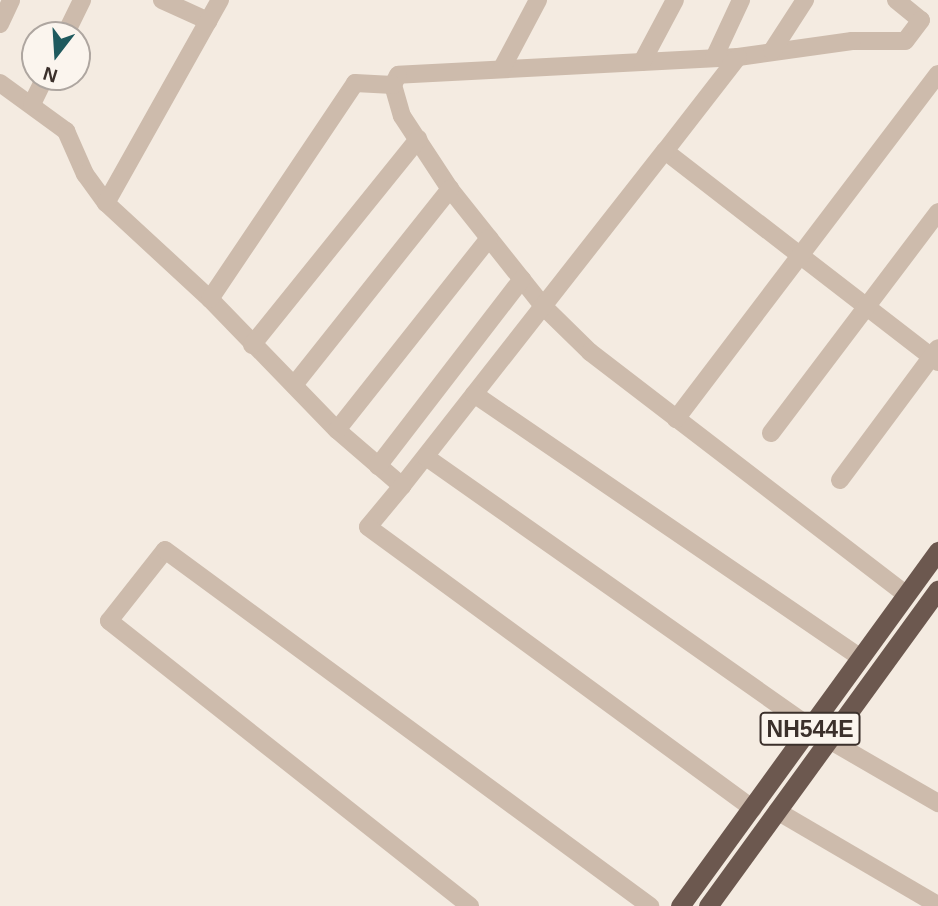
<!DOCTYPE html>
<html>
<head>
<meta charset="utf-8">
<style>
	body { margin:0 }
	#map { position:relative; width:938px; height:906px; overflow:hidden; background:#f4ebe1; font-family:Helvetica,sans-serif }
	div>[style] { position:absolute }
	.minor>* { height:18px; margin:-9px; padding:0 9px; transform-origin:9px; border-radius:9px; background:#cdbbac }
	.trunk>* { height:19px; margin:-9.5px; padding:0 9.5px; transform-origin:9.5px; border-radius:9.5px; background:#6c584f }
	span { translate:-50% -50%; white-space:nowrap; text-align:center; line-height:1.15; -webkit-text-stroke:5px #fbf5ee; paint-order:stroke }
	.shield-label span { padding:2px 5px; background:#fbf5ee; border:2px solid; border-radius:5px; -webkit-text-stroke-width:0 }
	.shield-label { font-size:23px; color:#3b302b; font-weight:700 }
	.north { position:absolute; left:21px; top:21px; width:70px; height:70px; box-sizing:border-box; background:#fbf5ee; border:2px solid #aea6a0; border-radius:50%; rotate:197deg; font-size:19px; font-weight:700; line-height:28px; text-align:center; color:#3b302b }
	.north::after { content:''; display:block; margin:auto; width:24px; height:32px; background:#1f5a5e; clip-path:polygon(50% 0,100% 100%,50% 72%,0 100%) }
</style>
</head>
<body>
<div id="map">
	<div class="minor">
		<div style="left:162px;top:0;width:51px;rotate:24.5deg"></div>
		<div style="left:896px;top:0;width:32px;rotate:39deg"></div>
		<div style="left:921px;top:20px;width:26px;rotate:127deg"></div>
		<div style="left:905px;top:41px;width:53px;rotate:180deg"></div>
		<div style="left:852px;top:41px;width:115px;rotate:172deg"></div>
		<div style="left:738px;top:57px;width:340px;rotate:177deg"></div>
		<div style="left:398px;top:75px;width:11px;rotate:117deg"></div>
		<div style="left:393px;top:85px;width:32px;rotate:74deg"></div>
		<div style="left:402px;top:116px;width:87px;rotate:56.7deg"></div>
		<div style="left:450px;top:189px;width:149px;rotate:51.5deg"></div>
		<div style="left:543px;top:306px;width:66px;rotate:44.4deg"></div>
		<div style="left:590px;top:352px;width:399px;rotate:37.5deg"></div>
		<div style="left:0;top:24px;width:26px;rotate:-65deg"></div>
		<div style="left:65px;top:35px;width:39px;rotate:-64deg"></div>
		<div style="left:772px;top:51px;width:61px;rotate:-57.1deg"></div>
		<div style="left:738px;top:57px;width:119px;rotate:127.8deg"></div>
		<div style="left:665px;top:151px;width:345px;rotate:37.7deg"></div>
		<div style="left:714px;top:58px;width:64px;rotate:-65deg"></div>
		<div style="left:642px;top:62px;width:70px;rotate:-62deg"></div>
		<div style="left:502px;top:68px;width:77px;rotate:-62.1deg"></div>
		<div style="left:0;top:83px;width:82px;rotate:36deg"></div>
		<div style="left:66px;top:131px;width:47px;rotate:66.2deg"></div>
		<div style="left:85px;top:174px;width:36px;rotate:54deg"></div>
		<div style="left:106px;top:203px;width:142px;rotate:42.7deg"></div>
		<div style="left:210px;top:299px;width:182px;rotate:45.9deg"></div>
		<div style="left:337px;top:430px;width:86px;rotate:40.7deg"></div>
		<div style="left:402px;top:486px;width:426px;rotate:-51.9deg"></div>
		<div style="left:32px;top:104px;width:30px;rotate:-64deg"></div>
		<div style="left:106px;top:203px;width:233px;rotate:-60.7deg"></div>
		<div style="left:210px;top:299px;width:260px;rotate:-56.1deg"></div>
		<div style="left:355px;top:83px;width:38px;rotate:3deg"></div>
		<div style="left:252px;top:345px;width:265px;rotate:-51.1deg"></div>
		<div style="left:294px;top:385px;width:251px;rotate:-51.5deg"></div>
		<div style="left:474px;top:394px;width:466px;rotate:34.3deg"></div>
		<div style="left:676px;top:419px;width:433px;rotate:-52.8deg"></div>
		<div style="left:337px;top:430px;width:245px;rotate:-51.6deg"></div>
		<div style="left:771px;top:433px;width:277px;rotate:-52.9deg"></div>
		<div style="left:426px;top:457px;width:471px;rotate:35.1deg"></div>
		<div style="left:378px;top:466px;width:236px;rotate:-52.4deg"></div>
		<div style="left:840px;top:480px;width:164px;rotate:-53.4deg"></div>
		<div style="left:402px;top:486px;width:53px;rotate:129.7deg"></div>
		<div style="left:368px;top:527px;width:477px;rotate:36.2deg"></div>
		<div style="left:831px;top:741px;width:124px;rotate:30.1deg"></div>
		<div style="left:777px;top:811px;width:186px;rotate:30.3deg"></div>
		<div style="left:470px;top:906px;width:460px;rotate:-141.7deg"></div>
		<div style="left:109px;top:621px;width:90px;rotate:-51.7deg"></div>
		<div style="left:165px;top:550px;width:602px;rotate:36.28deg"></div>
	</div>
	<div class="trunk">
		<div style="left:680px;top:906px;width:439px;rotate:-54deg"></div>
		<div style="left:708px;top:906px;width:391px;rotate:-54deg"></div>
	</div>
	<div class="shield-label">
		<span style="left:810px;top:729px">NH544E</span>
	</div>
	<div class="north">N</div>
</div>
</body>
</html>
